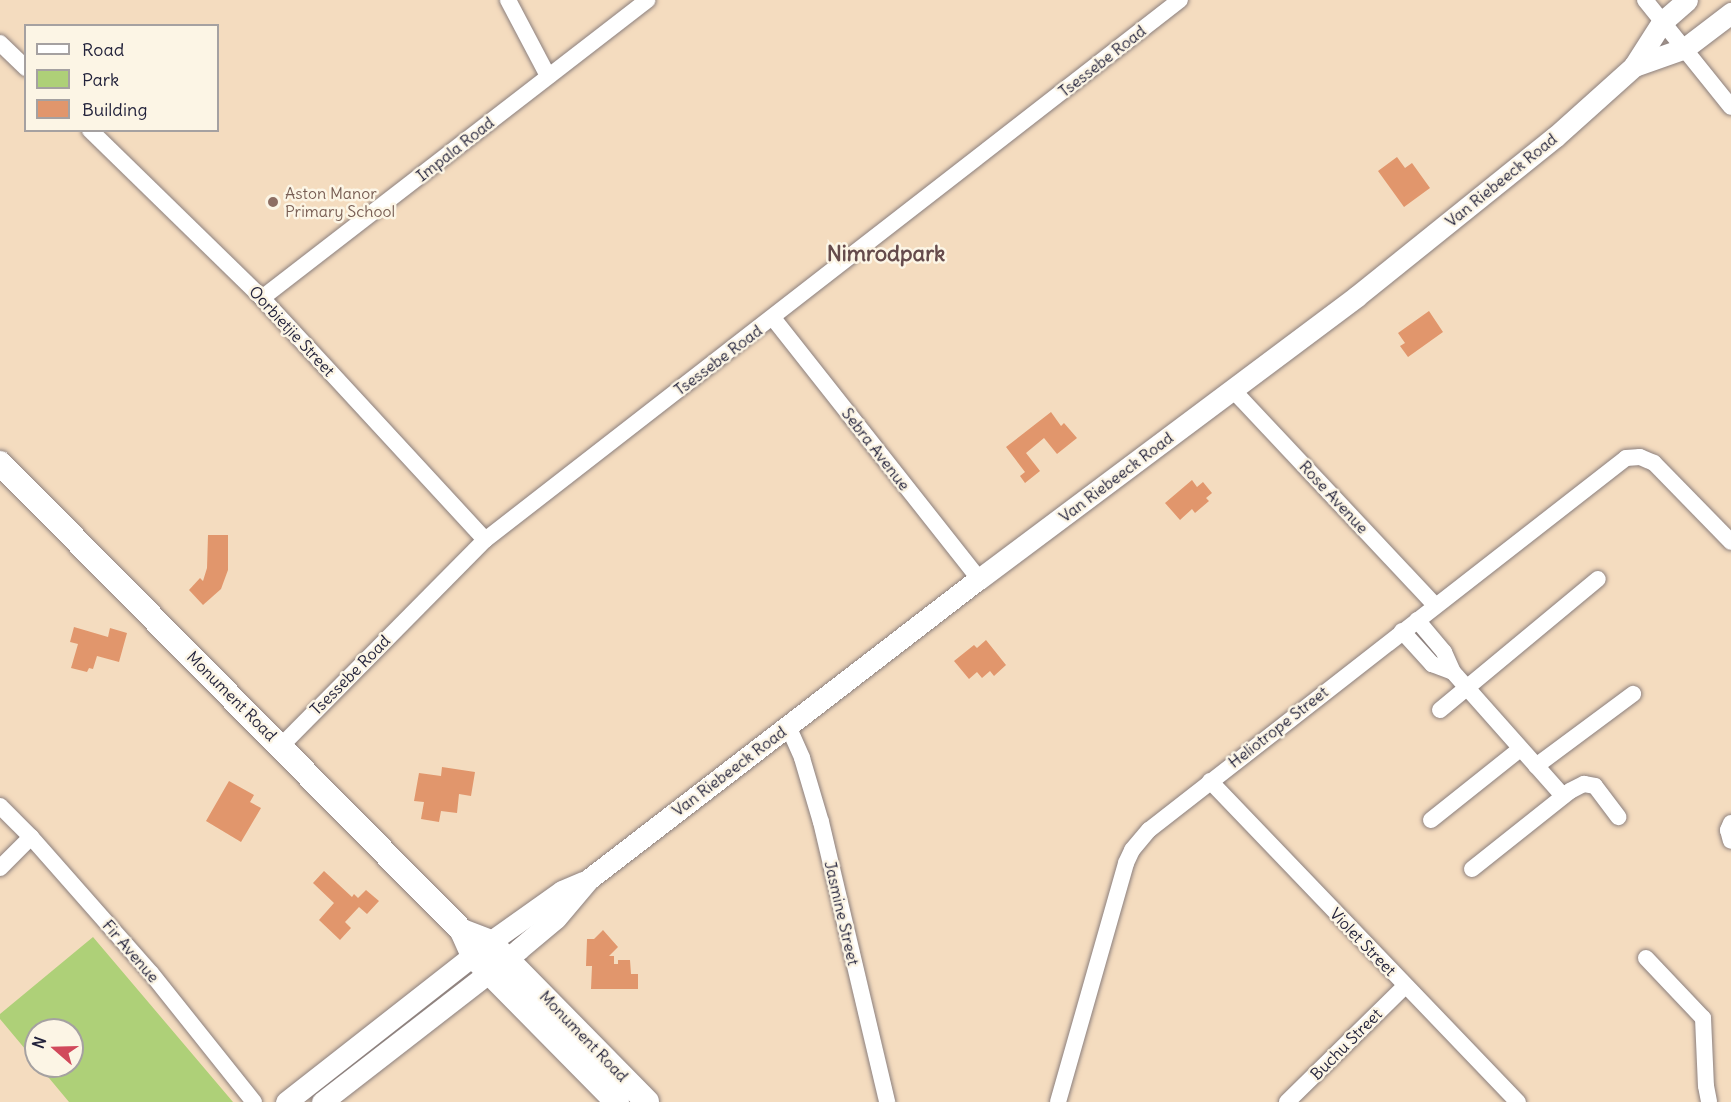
<!DOCTYPE html>
<html>
<head>
<meta charset="utf-8">
<style>
	body { margin:0 }
	#map { position:relative; width:1731px; height:1102px; overflow:hidden; background:#f4dcbf; font-family:Delius,sans-serif }
	div>[style] { position:absolute }
	.green>* { inset:0; background:#aed078 }
	.building>* { inset:0; background:#e1966c }
	.roads { filter:drop-shadow(0 0 2px #8b7f7d) drop-shadow(0 0 2px #8b7f7d) }
	.minor>* { height:16px; margin:-8px; padding:0 8px; transform-origin:8px; border-radius:8px; background:#fff }
	.tertiary>* { height:21px; margin:-10.5px; padding:0 10.5px; transform-origin:10.5px; border-radius:10.5px; background:#fff }
	.secondary>* { height:24px; margin:-12px; padding:0 12px; transform-origin:12px; border-radius:12px; background:#fff }
	.dots>* { width:16px; height:16px; translate:-50% -50%; box-sizing:border-box; border:3px solid #fcf5e5; border-radius:50% }
	span { translate:-50% -50%; white-space:nowrap; text-align:center; line-height:1.15; -webkit-text-stroke:5px #fcf5e5; paint-order:stroke }
	.street-label { font-size:16px; color:#22223b }
	.education-label { font-size:16px; color:#785e54 }
	.left { translate:0 -50%; text-align:left }
	.district-label { font-size:22px; color:#654b4c; font-weight:700 }
	.legend { position:absolute; left:24px; top:24px; width:195px; height:108px; box-sizing:border-box; background:#fcf5e5; border:2px solid #a5a1a1; margin:0; padding:8px 10px; list-style:none; font-size:18px; color:#22223b }
	.legend li { display:flex; align-items:center; gap:12px; height:30px }
	.legend b { width:30px; border:2px solid #a5a1a1 }
	.north { position:absolute; left:24px; top:1018px; width:60px; height:60px; box-sizing:border-box; background:#fcf5e5; border:2px solid #a5a1a1; border-radius:50%; rotate:290deg; font-size:16px; font-weight:700; line-height:24px; text-align:center; color:#22223b }
	.north::after { content:''; display:block; margin:auto; width:21px; height:27px; background:#d1495b; clip-path:polygon(50% 0,100% 100%,50% 72%,0 100%) }
</style>
</head>
<body>
<div id="map">
	<div class="green">
		<div style="clip-path:polygon(93px 937px,233px 1102px,69px 1102px,39px 1066px,72px 1066px,72px 1030px,36px 1030px,36px 1062px,0 1019px,0 1014px)"></div>
	</div>
	<div class="building">
		<div style="clip-path:polygon(1397px 157px,1405px 168px,1412px 163px,1430px 188px,1404px 207px,1378px 171px)"></div>
		<div style="clip-path:polygon(1429px 311px,1443px 332px,1408px 357px,1400px 346px,1405px 343px,1398px 333px)"></div>
		<div style="clip-path:polygon(1051px 412px,1061px 426px,1064px 423px,1077px 438px,1057px 454px,1044px 438px,1026px 453px,1040px 471px,1025px 483px,1020px 476px,1025px 472px,1006px 447px)"></div>
		<div style="clip-path:polygon(1192px 480px,1197px 487px,1203px 482px,1212px 493px,1206px 498px,1209px 501px,1195px 513px,1192px 509px,1180px 520px,1165px 503px)"></div>
		<div style="clip-path:polygon(208px 535px,228px 535px,228px 570px,221px 589px,203px 605px,189px 590px,200px 578px,203px 581px,207px 568px)"></div>
		<div style="clip-path:polygon(74px 627px,108px 637px,110px 628px,127px 633px,119px 662px,97px 656px,93px 669px,89px 668px,87px 672px,71px 668px,78px 644px,70px 642px)"></div>
		<div style="clip-path:polygon(986px 640px,1006px 665px,994px 676px,990px 671px,982px 678px,977px 672px,969px 679px,954px 661px,974px 645px,977px 648px)"></div>
		<div style="clip-path:polygon(442px 767px,475px 772px,471px 796px,459px 794px,457px 813px,441px 811px,439px 822px,421px 819px,424px 802px,414px 801px,419px 773px,441px 776px)"></div>
		<div style="clip-path:polygon(229px 781px,254px 795px,250px 802px,261px 808px,241px 842px,206px 821px)"></div>
		<div style="clip-path:polygon(324px 871px,352px 897px,354px 894px,358px 898px,366px 890px,379px 901px,367px 914px,359px 907px,345px 922px,351px 928px,340px 940px,319px 920px,334px 903px,313px 883px)"></div>
		<div style="clip-path:polygon(603px 930px,618px 947px,609px 956px,614px 956px,614px 964px,618px 964px,618px 960px,630px 960px,631px 974px,638px 974px,638px 989px,591px 989px,592px 966px,586px 966px,587px 939px,594px 939px)"></div>
	</div>
	<div class="roads">
		<div class="minor">
			<div style="left:508px;top:0;width:86px;rotate:62.2deg"></div>
			<div style="left:1645px;top:0;width:137px;rotate:51.2deg"></div>
			<div style="left:0;top:43px;width:36px;rotate:44deg"></div>
			<div style="left:90px;top:130px;width:240px;rotate:44.3deg"></div>
			<div style="left:262px;top:298px;width:329px;rotate:47.3deg"></div>
			<div style="left:262px;top:298px;width:487px;rotate:-37.7deg"></div>
			<div style="left:773px;top:318px;width:333px;rotate:51.7deg"></div>
			<div style="left:1233px;top:390px;width:295px;rotate:46.8deg"></div>
			<div style="left:1417px;top:620px;width:42px;rotate:49.8deg"></div>
			<div style="left:1444px;top:652px;width:22px;rotate:66deg"></div>
			<div style="left:1453px;top:672px;width:166px;rotate:48.4deg"></div>
			<div style="left:1402px;top:631px;width:45px;rotate:47.7deg"></div>
			<div style="left:1432px;top:664px;width:22px;rotate:21deg"></div>
			<div style="left:1440px;top:710px;width:205px;rotate:-39.7deg"></div>
			<div style="left:788px;top:726px;width:35px;rotate:66deg"></div>
			<div style="left:802px;top:758px;width:67px;rotate:73.5deg"></div>
			<div style="left:821px;top:822px;width:288px;rotate:76.7deg"></div>
			<div style="left:281px;top:746px;width:290px;rotate:-45.3deg"></div>
			<div style="left:485px;top:540px;width:880px;rotate:-37.85deg"></div>
			<div style="left:1536px;top:766px;width:121px;rotate:-36.6deg"></div>
			<div style="left:1210px;top:781px;width:445px;rotate:46.2deg"></div>
			<div style="left:0;top:806px;width:44px;rotate:45deg"></div>
			<div style="left:31px;top:837px;width:181px;rotate:48.6deg"></div>
			<div style="left:151px;top:973px;width:165px;rotate:51.4deg"></div>
			<div style="left:1431px;top:820px;width:114px;rotate:-38.6deg"></div>
			<div style="left:1731px;top:823px;width:8px;rotate:113deg"></div>
			<div style="left:1728px;top:830px;width:11px;rotate:75deg"></div>
			<div style="left:0;top:868px;width:44px;rotate:-45deg"></div>
			<div style="left:1472px;top:869px;width:125px;rotate:-38.5deg"></div>
			<div style="left:1570px;top:791px;width:16px;rotate:-27deg"></div>
			<div style="left:1584px;top:784px;width:11px;rotate:10deg"></div>
			<div style="left:1595px;top:786px;width:39px;rotate:53deg"></div>
			<div style="left:1646px;top:958px;width:83px;rotate:46.5deg"></div>
			<div style="left:1703px;top:1018px;width:68px;rotate:87.5deg"></div>
			<div style="left:1706px;top:1086px;width:16px;rotate:79deg"></div>
			<div style="left:1058px;top:1102px;width:248px;rotate:-74.1deg"></div>
			<div style="left:1126px;top:863px;width:14px;rotate:-65deg"></div>
			<div style="left:1132px;top:850px;width:26px;rotate:-50deg"></div>
			<div style="left:1149px;top:830px;width:605px;rotate:-37.95deg"></div>
			<div style="left:1626px;top:458px;width:14px;rotate:-4deg"></div>
			<div style="left:1640px;top:457px;width:15px;rotate:23deg"></div>
			<div style="left:1654px;top:463px;width:110px;rotate:45.7deg"></div>
			<div style="left:1287px;top:1102px;width:165px;rotate:-44.5deg"></div>
		</div>
		<div class="tertiary">
			<div style="left:1634px;top:66px;width:54px;rotate:-19.4deg"></div>
			<div style="left:1685px;top:48px;width:58px;rotate:-37.3deg"></div>
			<div style="left:286px;top:1102px;width:259px;rotate:-38.1deg"></div>
			<div style="left:490px;top:942px;width:88px;rotate:-35.3deg"></div>
			<div style="left:562px;top:891px;width:23px;rotate:-23deg"></div>
			<div style="left:322px;top:1102px;width:249px;rotate:-37.8deg"></div>
			<div style="left:519px;top:949px;width:48px;rotate:-40deg"></div>
			<div style="left:556px;top:918px;width:51px;rotate:-49.8deg"></div>
			<div style="left:589px;top:879px;width:492px;rotate:-37.6deg"></div>
			<div style="left:979px;top:579px;width:472px;rotate:-36.8deg"></div>
			<div style="left:1357px;top:296px;width:254px;rotate:-38.8deg"></div>
			<div style="left:1555px;top:137px;width:106px;rotate:-41.9deg"></div>
			<div style="left:1634px;top:66px;width:52px;rotate:-57.5deg"></div>
			<div style="left:1662px;top:22px;width:33px;rotate:-41deg"></div>
		</div>
		<div class="secondary">
			<div style="left:0;top:463px;width:658px;rotate:45.37deg"></div>
			<div style="left:462px;top:931px;width:27px;rotate:66deg"></div>
			<div style="left:473px;top:956px;width:205px;rotate:45.4deg"></div>
			<div style="left:462px;top:931px;width:30px;rotate:21deg"></div>
			<div style="left:490px;top:942px;width:224px;rotate:45.5deg"></div>
		</div>
	</div>
	<div class="dots">
		<div style="left:273px;top:202px;background:#8d6e63"></div>
	</div>
	<div class="street-label">
		<span style="left:1102px;top:61px;rotate:-38deg">Tsessebe Road</span>
		<span style="left:455px;top:149px;rotate:-38deg">Impala Road</span>
		<span style="left:1501px;top:180px;rotate:-39deg">Van Riebeeck Road</span>
		<span style="left:292px;top:331px;rotate:47deg">Oorbietjie Street</span>
		<span style="left:718px;top:360px;rotate:-37deg">Tsessebe Road</span>
		<span style="left:876px;top:449px;rotate:52deg">Sebra Avenue</span>
		<span style="left:1116px;top:477px;rotate:-37deg">Van Riebeeck Road</span>
		<span style="left:1334px;top:497px;rotate:47deg">Rose Avenue</span>
		<span style="left:350px;top:675px;rotate:-45deg">Tsessebe Road</span>
		<span style="left:232px;top:696px;rotate:45deg">Monument Road</span>
		<span style="left:1278px;top:727px;rotate:-38deg">Heliotrope Street</span>
		<span style="left:729px;top:771px;rotate:-37deg">Van Riebeeck Road</span>
		<span style="left:842px;top:913px;rotate:77deg">Jasmine Street</span>
		<span style="left:1363px;top:942px;rotate:46deg">Violet Street</span>
		<span style="left:131px;top:951px;rotate:49deg">Fir Avenue</span>
		<span style="left:584px;top:1036px;rotate:46deg">Monument Road</span>
		<span style="left:1346px;top:1044px;rotate:-45deg">Buchu Street</span>
	</div>
	<div class="education-label">
		<span class="left" style="left:285px;top:202px">Aston Manor<br>Primary School</span>
	</div>
	<div class="district-label">
		<span style="left:886px;top:254px">Nimrodpark</span>
	</div>
	<ul class="legend">
	<li><b style="height:8px;background:#fff"></b>Road</li>
	<li><b style="height:16px;background:#aed078"></b>Park</li>
	<li><b style="height:16px;background:#e1966c"></b>Building</li>
	</ul>
	<div class="north">N</div>
</div>
</body>
</html>
